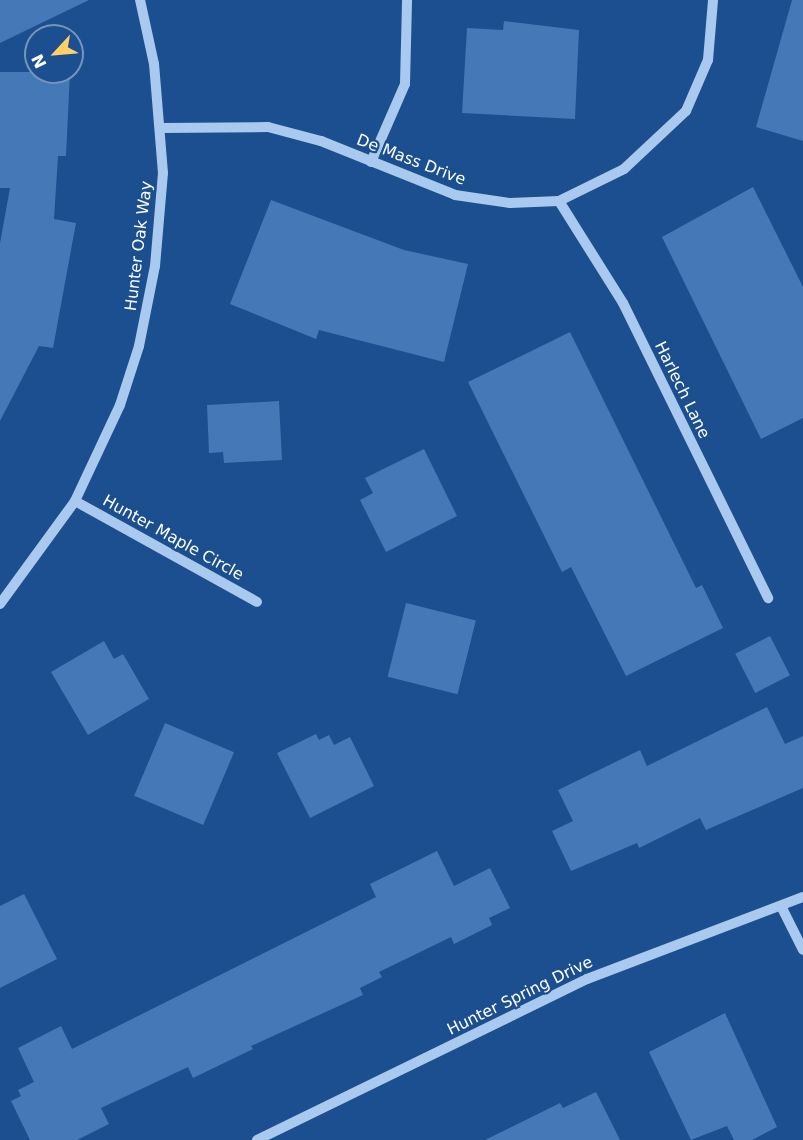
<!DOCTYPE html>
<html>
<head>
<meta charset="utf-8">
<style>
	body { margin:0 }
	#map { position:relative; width:803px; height:1140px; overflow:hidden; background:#1b4f8f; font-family:"DejaVu Sans",sans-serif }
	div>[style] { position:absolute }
	.building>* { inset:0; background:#4478b7; transform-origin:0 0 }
	.minor>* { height:10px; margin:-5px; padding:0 5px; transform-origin:5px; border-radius:5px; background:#a9c9ee }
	span { translate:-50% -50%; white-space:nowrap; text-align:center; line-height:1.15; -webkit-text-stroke:4.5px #1b4f8f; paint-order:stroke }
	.street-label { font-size:16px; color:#fff }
	.north { position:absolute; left:24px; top:24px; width:60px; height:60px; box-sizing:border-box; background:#1b4f8f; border:2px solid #7695bc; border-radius:50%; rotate:244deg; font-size:16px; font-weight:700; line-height:24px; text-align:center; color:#fff }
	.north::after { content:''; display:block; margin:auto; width:21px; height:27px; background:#ffd166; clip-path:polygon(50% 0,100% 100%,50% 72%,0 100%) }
</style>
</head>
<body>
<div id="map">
	<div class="building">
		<div style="clip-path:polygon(0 0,89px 0,0 43px)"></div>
		<div style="clip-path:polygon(792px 0,803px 0,803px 141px,756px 127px)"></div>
		<div style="clip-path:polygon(504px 21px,579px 30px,575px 119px,462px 113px,467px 28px,503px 30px)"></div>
		<div style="clip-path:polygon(0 72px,70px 72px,66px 156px,58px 156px,54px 219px,76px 223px,53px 348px,39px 346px,0 421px,0 243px,10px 188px,0 188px)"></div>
		<div style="clip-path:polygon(753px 187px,803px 287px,803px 418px,761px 439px,662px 237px)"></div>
		<div style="clip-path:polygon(271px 200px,404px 250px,468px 264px,444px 362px,319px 330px,316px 339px,230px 304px)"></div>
		<div style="clip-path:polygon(570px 332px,696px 588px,702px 585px,723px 628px,626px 676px,571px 567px,562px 572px,468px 382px)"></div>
		<div style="clip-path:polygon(279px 401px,282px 460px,224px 463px,223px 452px,209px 453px,207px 405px)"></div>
		<div style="clip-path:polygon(424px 449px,457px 516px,386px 552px,360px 500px,373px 493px,365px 478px)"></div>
		<div style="left:406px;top:603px;width:72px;height:76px;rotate:14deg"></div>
		<div style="left:770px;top:636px;width:44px;height:39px;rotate:63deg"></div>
		<div style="clip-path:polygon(104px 641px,114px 659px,123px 654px,149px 699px,88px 735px,51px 672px)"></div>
		<div style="clip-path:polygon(767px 707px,785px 744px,803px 736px,803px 788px,706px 830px,700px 818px,639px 848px,637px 843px,571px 871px,552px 831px,573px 821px,558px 790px,640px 750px,647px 766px)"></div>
		<div style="left:165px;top:723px;width:75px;height:79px;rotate:23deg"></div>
		<div style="clip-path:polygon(316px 734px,319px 740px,329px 735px,334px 745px,350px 737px,374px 786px,310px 818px,277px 753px)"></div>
		<div style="clip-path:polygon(437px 851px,454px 886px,490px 868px,510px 908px,489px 918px,492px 925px,454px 944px,451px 937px,379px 972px,382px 977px,360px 988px,363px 995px,251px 1046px,253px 1049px,193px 1078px,188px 1067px,101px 1108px,109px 1124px,77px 1140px,30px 1140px,11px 1101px,21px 1096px,18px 1090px,34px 1082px,18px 1048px,61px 1026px,72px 1049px,376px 897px,370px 884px)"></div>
		<div style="clip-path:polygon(24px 894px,57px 959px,0 988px,0 906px)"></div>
		<div style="clip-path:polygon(725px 1013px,777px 1127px,752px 1140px,734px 1140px,727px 1126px,691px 1140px,649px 1052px)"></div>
		<div style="clip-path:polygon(596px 1092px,620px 1140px,485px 1140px,560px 1103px,563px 1108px)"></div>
	</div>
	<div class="minor">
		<div style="left:161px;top:128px;width:107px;rotate:-0.5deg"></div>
		<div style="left:268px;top:127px;width:55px;rotate:14.8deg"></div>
		<div style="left:321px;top:141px;width:144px;rotate:21.9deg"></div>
		<div style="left:455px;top:195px;width:56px;rotate:8.3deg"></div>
		<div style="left:510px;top:203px;width:49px;rotate:-2.3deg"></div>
		<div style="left:559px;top:201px;width:72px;rotate:-26.2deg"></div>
		<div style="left:624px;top:169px;width:85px;rotate:-43.1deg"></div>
		<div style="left:686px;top:111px;width:56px;rotate:-66.7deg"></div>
		<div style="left:708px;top:60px;width:60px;rotate:-85.2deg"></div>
		<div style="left:371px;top:162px;width:85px;rotate:-66.4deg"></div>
		<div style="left:405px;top:84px;width:84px;rotate:-88.6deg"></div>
		<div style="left:559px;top:201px;width:120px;rotate:57.9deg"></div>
		<div style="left:623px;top:303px;width:329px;rotate:63.8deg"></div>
		<div style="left:75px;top:501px;width:208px;rotate:29deg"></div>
		<div style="left:0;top:604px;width:127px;rotate:-53.9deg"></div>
		<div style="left:75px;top:501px;width:106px;rotate:-64.9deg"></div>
		<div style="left:120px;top:405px;width:62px;rotate:-72.1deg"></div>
		<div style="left:139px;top:346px;width:82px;rotate:-78.7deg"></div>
		<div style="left:155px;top:266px;width:93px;rotate:-85.1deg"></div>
		<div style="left:163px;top:173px;width:109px;rotate:-94.7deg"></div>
		<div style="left:154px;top:64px;width:66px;rotate:-102.3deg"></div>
		<div style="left:781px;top:906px;width:49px;rotate:63.4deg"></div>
		<div style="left:257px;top:1140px;width:367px;rotate:-26deg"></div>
		<div style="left:587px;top:979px;width:231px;rotate:-20.8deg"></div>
	</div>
	<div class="street-label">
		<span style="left:411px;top:160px;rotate:21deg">De Mass Drive</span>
		<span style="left:139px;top:246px;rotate:-83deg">Hunter Oak Way</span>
		<span style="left:682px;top:390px;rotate:64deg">Harlech Lane</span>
		<span style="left:173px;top:538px;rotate:29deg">Hunter Maple Circle</span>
		<span style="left:520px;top:996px;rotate:-26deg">Hunter Spring Drive</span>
	</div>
	<div class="north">N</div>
</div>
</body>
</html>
